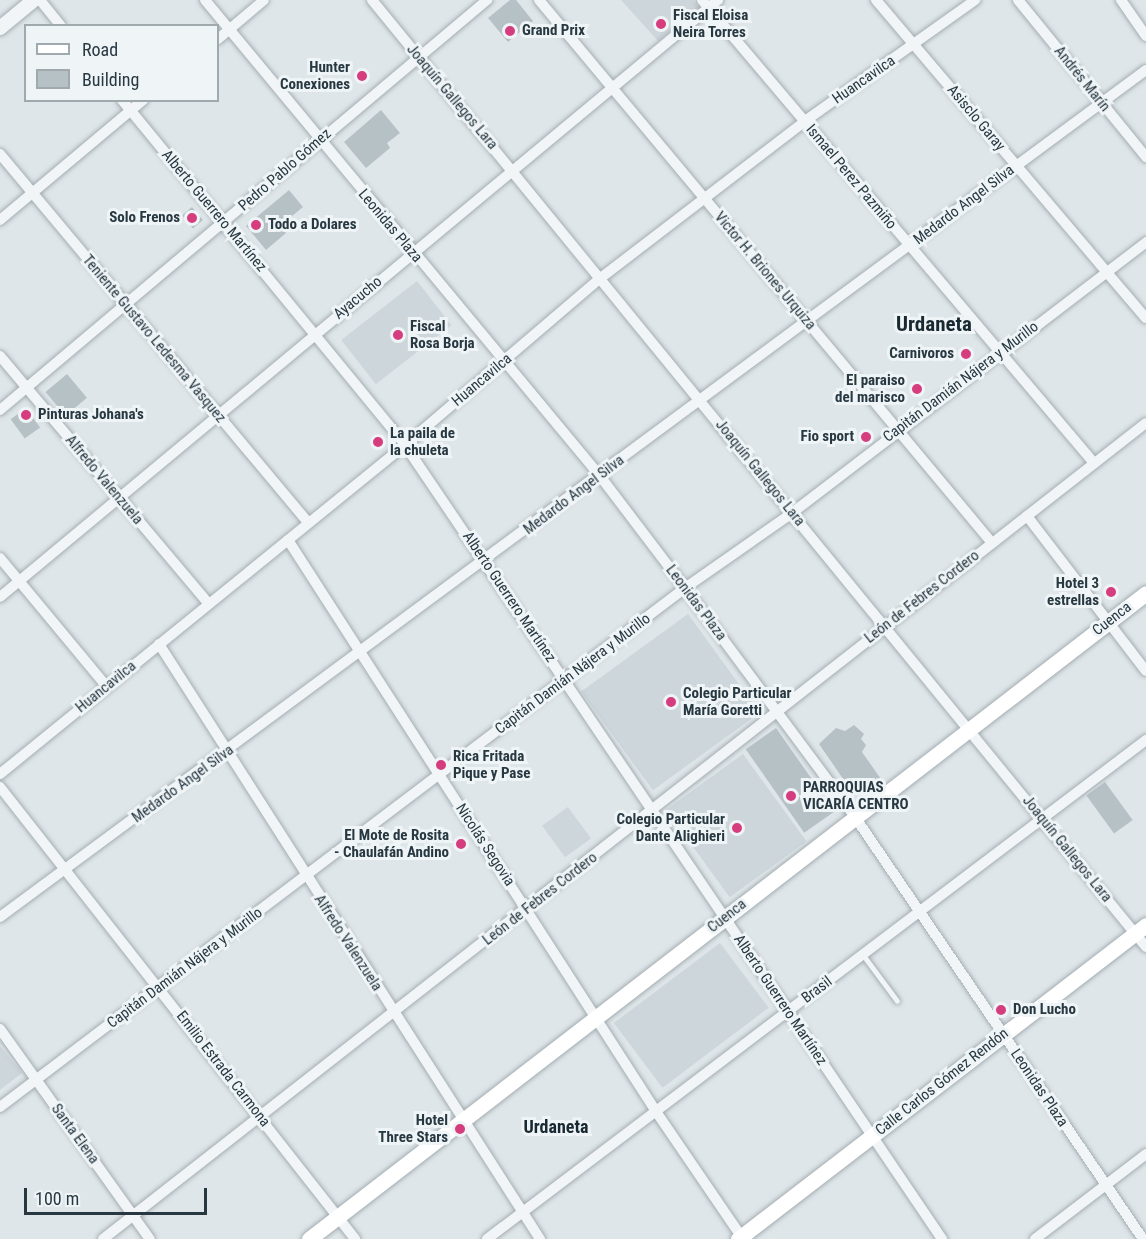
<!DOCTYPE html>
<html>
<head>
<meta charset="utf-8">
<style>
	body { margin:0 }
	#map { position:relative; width:1146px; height:1239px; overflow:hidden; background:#dfe6e9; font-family:"Roboto Condensed",sans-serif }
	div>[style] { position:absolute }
	.built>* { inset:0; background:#cdd6db; transform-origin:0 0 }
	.building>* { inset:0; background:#b6c1c6; transform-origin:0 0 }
	.roads { filter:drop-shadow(0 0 2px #a4aeb3) drop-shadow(0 0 2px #a4aeb3) }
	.service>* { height:5px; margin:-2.5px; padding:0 2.5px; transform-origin:2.5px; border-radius:2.5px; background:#f2f5f7 }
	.minor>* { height:10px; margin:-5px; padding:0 5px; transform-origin:5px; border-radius:5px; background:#f2f5f7 }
	.tertiary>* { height:14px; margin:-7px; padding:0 7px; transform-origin:7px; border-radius:7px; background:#f2f5f7 }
	.secondary>* { height:15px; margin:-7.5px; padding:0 7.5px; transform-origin:7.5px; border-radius:7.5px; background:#fff }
	.dots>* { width:16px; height:16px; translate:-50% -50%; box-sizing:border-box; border:3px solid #eff4f7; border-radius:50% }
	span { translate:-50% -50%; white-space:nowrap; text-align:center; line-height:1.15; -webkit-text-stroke:6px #eff4f7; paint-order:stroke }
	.poi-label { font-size:15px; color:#273841; font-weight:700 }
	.left { translate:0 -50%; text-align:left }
	.right { translate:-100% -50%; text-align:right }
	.street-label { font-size:15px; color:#273841 }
	.quarter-label { font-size:18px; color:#192932; font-weight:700 }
	.district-label { font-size:21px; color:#192932; font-weight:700 }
	.legend { position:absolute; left:24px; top:24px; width:195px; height:78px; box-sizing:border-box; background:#eff4f7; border:2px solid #9fa9ae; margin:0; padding:8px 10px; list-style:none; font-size:18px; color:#273841 }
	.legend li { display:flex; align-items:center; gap:12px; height:30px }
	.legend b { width:30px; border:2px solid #9fa9ae }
	.scale { position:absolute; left:24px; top:1188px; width:183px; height:27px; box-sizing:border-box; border:3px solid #273841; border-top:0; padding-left:8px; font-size:18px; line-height:21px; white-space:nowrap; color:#273841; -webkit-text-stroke:4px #eff4f7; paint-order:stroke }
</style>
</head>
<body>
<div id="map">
	<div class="built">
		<div style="clip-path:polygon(621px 0,693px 0,699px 8px,658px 41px)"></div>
		<div style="left:417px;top:281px;width:56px;height:96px;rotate:52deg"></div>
		<div style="left:688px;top:614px;width:122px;height:132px;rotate:54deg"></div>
		<div style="left:743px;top:754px;width:108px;height:95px;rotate:54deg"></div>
		<div style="left:568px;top:807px;width:39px;height:32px;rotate:54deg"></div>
		<div style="left:720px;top:943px;width:81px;height:133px;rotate:53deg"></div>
		<div style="clip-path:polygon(0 1046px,22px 1073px,0 1090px)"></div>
	</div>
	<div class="building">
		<div style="clip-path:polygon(510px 0,516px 0,533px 21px,508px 42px,488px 18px)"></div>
		<div style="clip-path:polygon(381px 110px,400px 133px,387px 143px,390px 148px,366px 168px,344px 142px)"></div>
		<div style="clip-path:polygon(289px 190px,303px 207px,280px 226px,286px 233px,266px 250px,246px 226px)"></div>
		<div style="left:192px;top:207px;width:17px;height:13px;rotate:50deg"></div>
		<div style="left:67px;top:374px;width:31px;height:28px;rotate:50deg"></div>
		<div style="left:26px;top:408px;width:24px;height:19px;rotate:54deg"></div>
		<div style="clip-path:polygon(854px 725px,864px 734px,861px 739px,866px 745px,862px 752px,881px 779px,861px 795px,850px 789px,819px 744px,836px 728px,845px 731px)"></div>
		<div style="left:776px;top:728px;width:102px;height:37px;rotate:55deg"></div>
		<div style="left:1105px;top:782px;width:47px;height:23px;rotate:54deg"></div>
	</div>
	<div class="roads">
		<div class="service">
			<div style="left:863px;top:955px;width:57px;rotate:53.5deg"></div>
		</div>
		<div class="minor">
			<div style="left:40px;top:0;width:33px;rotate:51deg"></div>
			<div style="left:205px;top:0;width:619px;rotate:50.31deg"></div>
			<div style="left:600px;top:476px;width:141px;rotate:52.8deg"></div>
			<div style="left:685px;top:588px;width:285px;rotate:53.4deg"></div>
			<div style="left:855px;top:817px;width:511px;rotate:55.69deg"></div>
			<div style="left:372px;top:0;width:1223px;rotate:50.74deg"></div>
			<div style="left:539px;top:0;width:707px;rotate:50.16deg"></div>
			<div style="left:702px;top:0;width:607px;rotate:49.75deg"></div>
			<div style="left:876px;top:0;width:417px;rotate:49.7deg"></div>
			<div style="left:1018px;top:0;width:203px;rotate:50.8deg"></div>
			<div style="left:1121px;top:0;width:44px;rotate:55.2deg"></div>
			<div style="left:218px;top:39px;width:60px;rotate:-40.3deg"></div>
			<div style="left:122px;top:100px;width:446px;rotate:50.6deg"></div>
			<div style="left:405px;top:445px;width:959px;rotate:55.93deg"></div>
			<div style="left:0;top:154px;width:481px;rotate:50.1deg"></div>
			<div style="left:0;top:220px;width:187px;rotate:-40deg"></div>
			<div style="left:0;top:356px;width:324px;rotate:49.9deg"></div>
			<div style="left:0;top:410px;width:637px;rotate:-40.09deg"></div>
			<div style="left:1027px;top:516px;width:195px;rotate:52.5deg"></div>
			<div style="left:288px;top:540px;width:678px;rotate:57.22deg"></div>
			<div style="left:655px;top:1110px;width:156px;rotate:55.7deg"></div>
			<div style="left:0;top:558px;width:168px;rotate:50.3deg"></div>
			<div style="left:0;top:597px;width:934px;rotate:-39.74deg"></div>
			<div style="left:159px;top:644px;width:707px;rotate:57.37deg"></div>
			<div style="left:0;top:774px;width:522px;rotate:-39.09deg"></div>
			<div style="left:405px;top:445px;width:259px;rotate:-40.5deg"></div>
			<div style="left:602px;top:277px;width:256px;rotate:-37.5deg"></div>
			<div style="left:805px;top:121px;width:209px;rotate:-35.4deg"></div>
			<div style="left:0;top:787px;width:575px;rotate:51.85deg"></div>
			<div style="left:0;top:917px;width:1425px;rotate:-36.47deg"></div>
			<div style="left:0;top:1029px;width:258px;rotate:54.5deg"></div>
			<div style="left:0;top:1107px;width:859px;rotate:-37.15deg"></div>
			<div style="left:685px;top:588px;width:131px;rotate:-35deg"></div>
			<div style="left:792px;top:513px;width:446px;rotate:-37.4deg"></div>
			<div style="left:103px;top:1239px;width:1324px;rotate:-38.04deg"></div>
			<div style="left:487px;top:1239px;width:827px;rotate:-37.13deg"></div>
			<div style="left:1035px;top:1239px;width:140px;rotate:-37.4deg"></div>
		</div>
		<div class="tertiary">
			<div style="left:0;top:28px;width:44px;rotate:-39.5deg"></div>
		</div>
		<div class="secondary">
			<div style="left:309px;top:1239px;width:1057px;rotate:-37.66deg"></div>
			<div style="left:738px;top:1239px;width:515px;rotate:-37.58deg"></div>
		</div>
	</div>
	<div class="dots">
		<div style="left:661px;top:24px;background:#d53d7f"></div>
		<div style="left:510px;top:31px;background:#d53d7f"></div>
		<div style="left:362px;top:76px;background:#d53d7f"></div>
		<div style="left:192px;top:218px;background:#d53d7f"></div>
		<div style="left:256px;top:225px;background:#d53d7f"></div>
		<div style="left:398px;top:335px;background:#d53d7f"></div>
		<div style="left:966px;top:354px;background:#d53d7f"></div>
		<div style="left:917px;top:389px;background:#d53d7f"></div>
		<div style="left:26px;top:415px;background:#d53d7f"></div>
		<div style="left:866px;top:437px;background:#d53d7f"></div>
		<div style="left:378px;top:442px;background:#d53d7f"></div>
		<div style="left:1111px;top:592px;background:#d53d7f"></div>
		<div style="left:671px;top:702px;background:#d53d7f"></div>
		<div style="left:441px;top:765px;background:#d53d7f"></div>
		<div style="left:791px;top:796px;background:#d53d7f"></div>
		<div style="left:737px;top:828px;background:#d53d7f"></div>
		<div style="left:461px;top:844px;background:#d53d7f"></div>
		<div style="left:1001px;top:1010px;background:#d53d7f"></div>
		<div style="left:460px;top:1129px;background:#d53d7f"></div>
	</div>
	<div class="poi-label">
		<span class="left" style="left:673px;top:24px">Fiscal Eloisa<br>Neira Torres</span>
		<span class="left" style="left:522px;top:31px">Grand Prix</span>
		<span class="right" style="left:350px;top:76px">Hunter<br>Conexiones</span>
		<span class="right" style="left:180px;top:218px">Solo Frenos</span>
		<span class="left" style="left:268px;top:225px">Todo a Dolares</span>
		<span class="left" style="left:410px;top:335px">Fiscal<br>Rosa Borja</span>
		<span class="right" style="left:954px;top:354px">Carnivoros</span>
		<span class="right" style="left:905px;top:389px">El paraiso<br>del marisco</span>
		<span class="left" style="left:38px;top:415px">Pinturas Johana's</span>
		<span class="left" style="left:390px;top:442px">La paila de<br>la chuleta</span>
		<span class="right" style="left:854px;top:437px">Fio sport</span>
		<span class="right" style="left:1099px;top:592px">Hotel 3<br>estrellas</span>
		<span class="left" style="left:683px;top:702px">Colegio Particular<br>María Goretti</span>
		<span class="left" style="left:453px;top:765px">Rica Fritada<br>Pique y Pase</span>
		<span class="left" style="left:803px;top:796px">PARROQUIAS<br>VICARÍA CENTRO</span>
		<span class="right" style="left:725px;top:828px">Colegio Particular<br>Dante Alighieri</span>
		<span class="right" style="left:449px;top:844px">El Mote de Rosita<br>- Chaulafán Andino</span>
		<span class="left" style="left:1013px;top:1010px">Don Lucho</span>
		<span class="right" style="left:448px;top:1129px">Hotel<br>Three Stars</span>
	</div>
	<div class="street-label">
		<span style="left:1082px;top:79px;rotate:51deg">Andrés Marín</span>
		<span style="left:864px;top:80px;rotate:-35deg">Huancavilca</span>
		<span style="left:452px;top:97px;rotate:50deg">Joaquín Gallegos Lara</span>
		<span style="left:976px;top:118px;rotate:50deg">Asisclo Garay</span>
		<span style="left:285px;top:170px;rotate:-41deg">Pedro Pablo Gómez</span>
		<span style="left:851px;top:177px;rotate:50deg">Ismael Perez Pazmiño</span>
		<span style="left:964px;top:205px;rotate:-37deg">Medardo Angel Silva</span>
		<span style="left:214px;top:211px;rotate:50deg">Alberto Guerrero Martínez</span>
		<span style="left:390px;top:226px;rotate:50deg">Leonidas Plaza</span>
		<span style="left:765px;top:271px;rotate:50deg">Victor H. Briones Urquiza</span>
		<span style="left:358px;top:298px;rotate:-40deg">Ayacucho</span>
		<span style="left:154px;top:339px;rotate:50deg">Teniente Gustavo Ledesma Vasquez</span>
		<span style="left:482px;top:380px;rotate:-40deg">Huancavilca</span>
		<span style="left:961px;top:382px;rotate:-37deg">Capitán Damián Nájera y Murillo</span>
		<span style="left:760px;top:473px;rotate:51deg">Joaquín Gallegos Lara</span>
		<span style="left:104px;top:480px;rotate:50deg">Alfredo Valenzuela</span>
		<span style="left:574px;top:495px;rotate:-37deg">Medardo Angel Silva</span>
		<span style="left:509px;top:597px;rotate:56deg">Alberto Guerrero Martínez</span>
		<span style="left:922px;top:597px;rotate:-38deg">León de Febres Cordero</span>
		<span style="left:696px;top:603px;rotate:53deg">Leonidas Plaza</span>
		<span style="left:1112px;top:619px;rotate:-38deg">Cuenca</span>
		<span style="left:573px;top:674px;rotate:-37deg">Capitán Damián Nájera y Murillo</span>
		<span style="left:106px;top:687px;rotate:-39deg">Huancavilca</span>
		<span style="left:183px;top:784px;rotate:-36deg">Medardo Angel Silva</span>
		<span style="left:485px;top:845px;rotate:57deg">Nicolás Segovia</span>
		<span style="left:1067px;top:849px;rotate:51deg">Joaquín Gallegos Lara</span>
		<span style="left:540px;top:899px;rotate:-38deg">León de Febres Cordero</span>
		<span style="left:727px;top:916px;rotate:-38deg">Cuenca</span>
		<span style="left:348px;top:943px;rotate:57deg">Alfredo Valenzuela</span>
		<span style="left:185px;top:968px;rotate:-37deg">Capitán Damián Nájera y Murillo</span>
		<span style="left:817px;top:990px;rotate:-37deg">Brasil</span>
		<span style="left:780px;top:1000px;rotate:56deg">Alberto Guerrero Martínez</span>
		<span style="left:223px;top:1069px;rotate:52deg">Emilio Estrada Carmona</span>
		<span style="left:942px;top:1082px;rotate:-38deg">Calle Carlos Gómez Rendón</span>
		<span style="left:1039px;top:1088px;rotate:56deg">Leonidas Plaza</span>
		<span style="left:75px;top:1134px;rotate:54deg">Santa Elena</span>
	</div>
	<div class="quarter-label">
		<span style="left:556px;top:1127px">Urdaneta</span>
	</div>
	<div class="district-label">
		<span style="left:934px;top:324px">Urdaneta</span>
	</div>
	<ul class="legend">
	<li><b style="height:8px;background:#fff"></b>Road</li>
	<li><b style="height:16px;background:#b6c1c6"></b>Building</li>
	</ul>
	<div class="scale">100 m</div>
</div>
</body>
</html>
